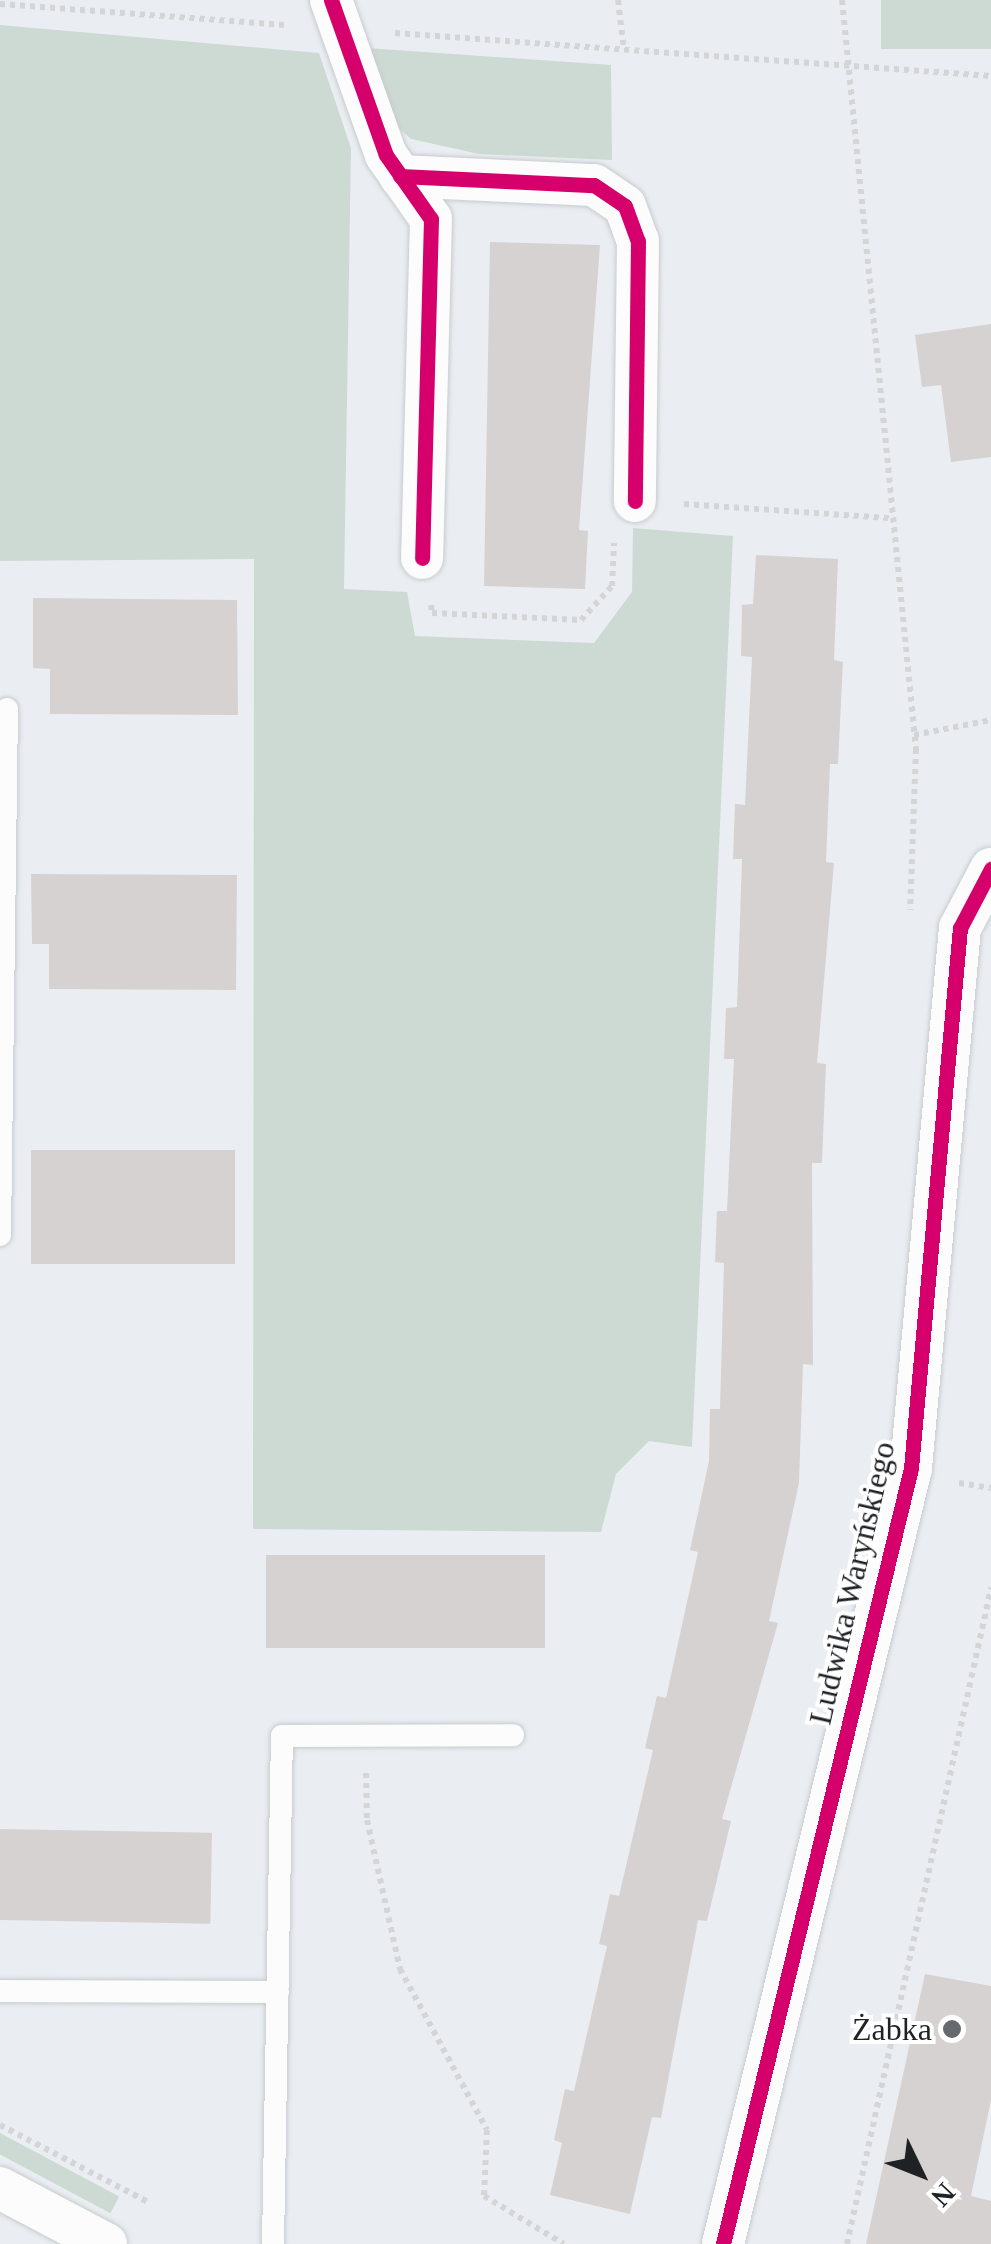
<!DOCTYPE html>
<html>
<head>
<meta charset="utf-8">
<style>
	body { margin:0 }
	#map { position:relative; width:991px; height:2244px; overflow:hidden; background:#eaeef2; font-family:Georgia,serif }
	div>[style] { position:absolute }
	.green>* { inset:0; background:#cddad3; transform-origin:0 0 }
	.building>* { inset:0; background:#d6d2d1; transform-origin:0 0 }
	.path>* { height:6px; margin-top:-3px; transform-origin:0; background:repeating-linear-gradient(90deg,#d4d5d7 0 5px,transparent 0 10px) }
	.roads { filter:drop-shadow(0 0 2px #c8cbce) drop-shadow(0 0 2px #c8cbce) }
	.lane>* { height:22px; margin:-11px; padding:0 11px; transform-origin:11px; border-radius:11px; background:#fcfcfd }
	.street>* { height:42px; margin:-21px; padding:0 21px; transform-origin:21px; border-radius:21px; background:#fcfcfd }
	.cycleway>* { height:15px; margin:-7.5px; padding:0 7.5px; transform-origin:7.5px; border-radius:7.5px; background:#d6006c }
	.dots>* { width:28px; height:28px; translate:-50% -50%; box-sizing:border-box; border:5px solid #fff; border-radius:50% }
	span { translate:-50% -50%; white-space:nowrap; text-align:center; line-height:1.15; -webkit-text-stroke:8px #fff; paint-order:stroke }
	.street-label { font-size:32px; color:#1f2225 }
	.poi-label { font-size:32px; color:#1f2225 }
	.right { translate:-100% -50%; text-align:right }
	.north { position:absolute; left:871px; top:2124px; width:100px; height:100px; -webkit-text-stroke:8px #fff; paint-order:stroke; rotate:133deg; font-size:28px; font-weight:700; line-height:40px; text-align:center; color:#1f2225 }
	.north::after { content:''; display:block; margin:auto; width:35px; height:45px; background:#1f2225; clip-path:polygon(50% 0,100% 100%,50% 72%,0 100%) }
</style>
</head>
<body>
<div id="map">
	<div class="green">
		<div style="left:881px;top:0;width:110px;height:49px"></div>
		<div style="clip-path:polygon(0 25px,319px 53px,351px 148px,344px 589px,407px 592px,415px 636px,594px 643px,632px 592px,633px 528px,733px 536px,692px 1447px,649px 1441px,616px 1474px,601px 1532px,253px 1529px,254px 559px,0 561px)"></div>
		<div style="clip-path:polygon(367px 48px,611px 65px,612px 160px,479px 154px,411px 139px,394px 124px)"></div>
		<div style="left:0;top:2133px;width:135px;height:19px;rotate:28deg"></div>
	</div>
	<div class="building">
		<div style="clip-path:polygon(490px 242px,600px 245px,579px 530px,588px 531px,585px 589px,484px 586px)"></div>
		<div style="clip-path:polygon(991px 324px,991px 457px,951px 462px,941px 385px,922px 387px,915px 335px)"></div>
		<div style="clip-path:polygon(756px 555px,838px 559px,834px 660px,843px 662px,838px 764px,830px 764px,826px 862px,834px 863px,817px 1063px,826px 1064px,822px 1163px,812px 1163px,813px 1365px,803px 1364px,799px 1483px,769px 1621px,778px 1623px,722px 1819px,731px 1821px,707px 1921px,698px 1920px,661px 2118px,652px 2117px,630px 2214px,550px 2195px,562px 2143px,554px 2140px,565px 2089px,574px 2091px,607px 1946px,599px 1944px,610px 1894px,619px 1896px,653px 1750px,645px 1748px,657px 1696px,666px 1698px,698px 1552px,690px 1550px,709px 1461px,710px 1409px,720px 1409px,724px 1263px,715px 1262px,717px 1211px,727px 1211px,734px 1059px,724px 1059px,726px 1008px,737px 1007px,742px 859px,733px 859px,735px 804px,745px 805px,752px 657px,741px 656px,742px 605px,753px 604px)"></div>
		<div style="clip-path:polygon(33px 598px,237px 600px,238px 715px,50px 714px,50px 669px,33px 668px)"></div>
		<div style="clip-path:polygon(31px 874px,237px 875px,236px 990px,49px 989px,49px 944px,32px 944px)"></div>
		<div style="left:31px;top:1150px;width:204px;height:114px"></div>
		<div style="left:266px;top:1555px;width:279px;height:93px"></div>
		<div style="left:0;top:1829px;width:212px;height:91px;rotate:1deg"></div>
		<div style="clip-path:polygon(925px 1974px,991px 1986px,991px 2100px,971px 2196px,991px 2201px,991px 2244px,866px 2244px)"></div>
	</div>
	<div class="path">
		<div style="left:618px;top:0;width:50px;rotate:83.2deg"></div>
		<div style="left:842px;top:0;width:753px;rotate:84.36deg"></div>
		<div style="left:916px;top:749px;width:161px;rotate:92.1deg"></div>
		<div style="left:0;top:4px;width:289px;rotate:4.2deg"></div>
		<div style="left:395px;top:33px;width:598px;rotate:4.13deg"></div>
		<div style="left:684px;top:504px;width:208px;rotate:3.9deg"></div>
		<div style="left:431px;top:605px;width:8px;rotate:83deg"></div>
		<div style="left:432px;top:613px;width:149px;rotate:2.7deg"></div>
		<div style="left:581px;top:620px;width:46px;rotate:-47.6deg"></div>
		<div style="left:612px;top:586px;width:43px;rotate:-87.3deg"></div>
		<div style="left:914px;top:735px;width:78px;rotate:-11deg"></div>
		<div style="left:959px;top:1483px;width:32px;rotate:9deg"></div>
		<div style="left:366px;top:1773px;width:47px;rotate:88.8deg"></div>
		<div style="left:367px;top:1820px;width:153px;rotate:77.5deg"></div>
		<div style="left:400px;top:1969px;width:183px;rotate:61.6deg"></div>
		<div style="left:487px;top:2130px;width:66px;rotate:92.6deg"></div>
		<div style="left:484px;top:2196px;width:93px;rotate:31deg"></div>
		<div style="left:0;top:2125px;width:169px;rotate:27.5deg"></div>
		<div style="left:847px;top:2244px;width:672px;rotate:-77.62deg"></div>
	</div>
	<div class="roads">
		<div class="lane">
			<div style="left:0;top:1235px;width:526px;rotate:-89.24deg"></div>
			<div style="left:0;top:1991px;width:278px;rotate:0.2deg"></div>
			<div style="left:273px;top:2244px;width:508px;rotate:-88.99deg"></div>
			<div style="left:282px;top:1736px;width:231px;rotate:-0.2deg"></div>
		</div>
		<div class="street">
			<div style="left:331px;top:0;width:164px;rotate:70.5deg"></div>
			<div style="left:386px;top:155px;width:78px;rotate:54.9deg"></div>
			<div style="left:431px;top:219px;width:339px;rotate:91.5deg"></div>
			<div style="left:400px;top:176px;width:194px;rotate:2.7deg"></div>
			<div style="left:594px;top:185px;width:37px;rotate:34deg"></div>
			<div style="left:625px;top:206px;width:37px;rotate:70deg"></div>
			<div style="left:638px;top:241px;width:260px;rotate:90.7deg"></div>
			<div style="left:0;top:2188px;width:120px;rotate:27.8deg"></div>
			<div style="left:723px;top:2244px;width:798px;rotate:-76.38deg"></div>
			<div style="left:911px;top:1468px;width:542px;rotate:-84.82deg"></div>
			<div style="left:960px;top:928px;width:67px;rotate:-62.3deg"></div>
		</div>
	</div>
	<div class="cycleway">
		<div style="left:331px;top:0;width:164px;rotate:70.5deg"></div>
		<div style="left:386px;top:155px;width:78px;rotate:54.9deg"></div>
		<div style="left:431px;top:219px;width:339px;rotate:91.5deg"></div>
		<div style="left:400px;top:176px;width:194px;rotate:2.7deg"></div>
		<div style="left:594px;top:185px;width:37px;rotate:34deg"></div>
		<div style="left:625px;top:206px;width:37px;rotate:70deg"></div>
		<div style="left:638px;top:241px;width:260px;rotate:90.7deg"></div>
		<div style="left:723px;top:2244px;width:798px;rotate:-76.38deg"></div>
		<div style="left:911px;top:1468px;width:542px;rotate:-84.82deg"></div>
		<div style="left:960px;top:928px;width:67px;rotate:-62.3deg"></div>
	</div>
	<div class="dots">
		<div style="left:952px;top:2029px;background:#66696d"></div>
	</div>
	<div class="street-label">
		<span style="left:852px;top:1583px;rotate:-77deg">Ludwika Waryńskiego</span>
	</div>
	<div class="poi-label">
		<span class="right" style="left:932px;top:2029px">Żabka</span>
	</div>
	<div class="north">N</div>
</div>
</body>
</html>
